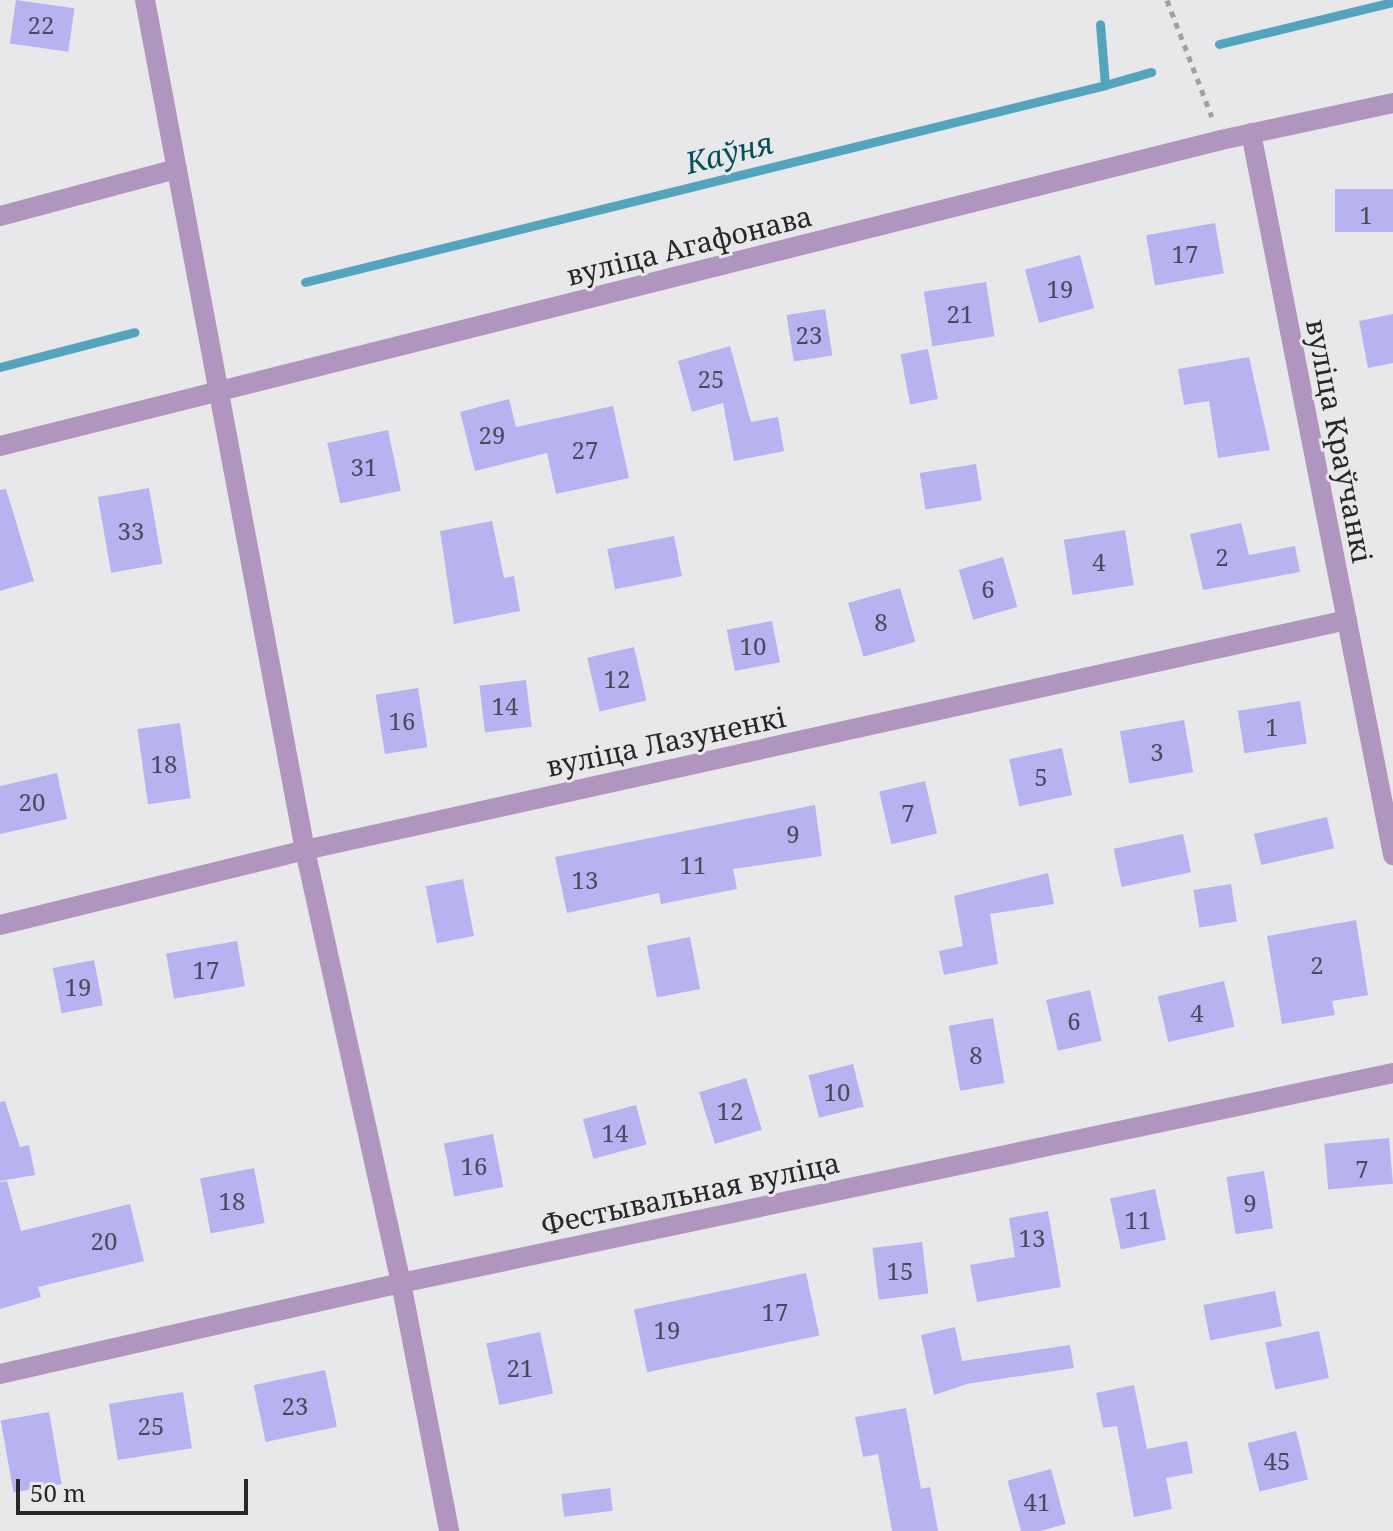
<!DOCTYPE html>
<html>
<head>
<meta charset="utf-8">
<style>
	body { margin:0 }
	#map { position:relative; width:1393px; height:1531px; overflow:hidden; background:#e8e8ea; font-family:"Noto Serif",serif }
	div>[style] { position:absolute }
	.stream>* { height:9px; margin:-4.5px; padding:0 4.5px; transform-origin:4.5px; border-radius:4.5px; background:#53a4bc }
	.building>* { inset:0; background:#b7b3f0; transform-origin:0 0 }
	.path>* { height:5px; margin-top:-2.5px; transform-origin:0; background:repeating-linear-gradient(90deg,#a1a1a3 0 6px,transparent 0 12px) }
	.minor>* { height:20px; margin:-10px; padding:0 10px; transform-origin:10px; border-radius:10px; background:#b095bf }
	span { translate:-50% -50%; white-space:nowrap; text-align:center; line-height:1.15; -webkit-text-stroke:6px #e8e8ea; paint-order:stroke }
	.number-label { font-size:24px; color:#4b4a5a }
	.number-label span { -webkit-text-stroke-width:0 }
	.street-label { font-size:28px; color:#272728 }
	.water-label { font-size:30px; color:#044e60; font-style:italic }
	.scale { position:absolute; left:16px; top:1479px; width:232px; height:36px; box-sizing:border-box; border:4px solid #272728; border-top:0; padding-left:10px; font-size:24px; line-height:28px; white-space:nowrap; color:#272728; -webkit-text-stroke:6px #e8e8ea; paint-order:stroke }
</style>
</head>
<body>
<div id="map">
	<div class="stream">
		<div style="left:1219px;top:44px;width:179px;rotate:-13.6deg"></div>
		<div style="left:1105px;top:85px;width:48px;rotate:-15.8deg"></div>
		<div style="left:305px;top:282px;width:824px;rotate:-13.83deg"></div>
		<div style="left:1105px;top:85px;width:61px;rotate:-94.7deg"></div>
		<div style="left:0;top:367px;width:139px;rotate:-14.5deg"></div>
	</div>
	<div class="building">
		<div style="left:16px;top:0;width:59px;height:44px;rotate:8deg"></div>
		<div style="left:1393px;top:189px;width:43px;height:58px;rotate:90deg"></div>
		<div style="left:1215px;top:223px;width:51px;height:70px;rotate:80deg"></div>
		<div style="left:1080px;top:255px;width:55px;height:57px;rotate:75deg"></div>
		<div style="left:986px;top:282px;width:55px;height:63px;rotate:81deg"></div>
		<div style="left:825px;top:309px;width:47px;height:39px;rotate:81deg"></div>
		<div style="clip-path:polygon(1393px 314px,1393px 363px,1368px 368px,1359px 321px)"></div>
		<div style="clip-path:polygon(730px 346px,751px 422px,778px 417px,784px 451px,734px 461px,723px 403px,692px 412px,678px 361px)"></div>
		<div style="left:928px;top:349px;width:51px;height:28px;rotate:79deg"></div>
		<div style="clip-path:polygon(1249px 357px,1270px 450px,1218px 458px,1209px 401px,1184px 405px,1178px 369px)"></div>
		<div style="clip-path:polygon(509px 399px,516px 427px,613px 406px,629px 478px,556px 494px,547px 453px,475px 471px,460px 412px)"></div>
		<div style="left:388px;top:430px;width:62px;height:62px;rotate:78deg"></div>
		<div style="left:976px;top:464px;width:37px;height:57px;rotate:81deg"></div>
		<div style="left:149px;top:488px;width:77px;height:52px;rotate:80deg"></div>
		<div style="clip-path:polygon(6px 489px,34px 581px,0 591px,0 490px)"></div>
		<div style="clip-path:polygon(492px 521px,504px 578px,514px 576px,520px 611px,454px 624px,440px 531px)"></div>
		<div style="clip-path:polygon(1241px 523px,1249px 555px,1295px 546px,1300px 572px,1203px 590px,1190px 534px)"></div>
		<div style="left:1125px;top:530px;width:56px;height:62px;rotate:81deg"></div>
		<div style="left:674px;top:536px;width:41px;height:68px;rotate:79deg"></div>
		<div style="left:1003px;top:557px;width:52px;height:46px;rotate:74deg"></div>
		<div style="left:900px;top:588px;width:56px;height:54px;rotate:74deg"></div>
		<div style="left:772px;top:621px;width:42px;height:46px;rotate:79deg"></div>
		<div style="left:634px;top:647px;width:55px;height:48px;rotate:77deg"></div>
		<div style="left:526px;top:680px;width:47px;height:47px;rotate:83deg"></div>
		<div style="left:418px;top:688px;width:60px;height:43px;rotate:81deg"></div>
		<div style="left:1300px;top:701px;width:43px;height:63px;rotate:81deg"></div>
		<div style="left:1184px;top:720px;width:53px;height:65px;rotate:80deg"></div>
		<div style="left:180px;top:723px;width:76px;height:43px;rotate:82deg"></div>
		<div style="left:1062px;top:748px;width:48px;height:54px;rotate:78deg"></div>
		<div style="clip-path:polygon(57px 773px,67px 819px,0 834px,0 786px)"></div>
		<div style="left:925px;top:781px;width:54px;height:47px;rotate:77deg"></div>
		<div style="clip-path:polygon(815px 805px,822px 856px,733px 869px,737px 889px,661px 904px,659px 893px,567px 913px,555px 857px)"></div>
		<div style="left:1327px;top:817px;width:32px;height:75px;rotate:77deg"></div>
		<div style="left:1183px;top:834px;width:39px;height:71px;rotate:78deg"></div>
		<div style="clip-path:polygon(1048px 873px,1054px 904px,990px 914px,998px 964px,944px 975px,939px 951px,963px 946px,954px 896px)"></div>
		<div style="left:463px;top:879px;width:58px;height:38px;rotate:79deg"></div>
		<div style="left:1231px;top:884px;width:38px;height:38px;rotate:81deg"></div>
		<div style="clip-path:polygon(1356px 920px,1368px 995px,1332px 1001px,1335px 1015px,1282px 1024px,1267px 936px)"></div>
		<div style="left:690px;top:937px;width:53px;height:44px;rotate:79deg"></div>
		<div style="left:237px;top:941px;width:46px;height:72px;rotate:80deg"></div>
		<div style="left:94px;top:960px;width:46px;height:42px;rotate:79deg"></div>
		<div style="left:1224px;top:981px;width:47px;height:68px;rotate:77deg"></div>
		<div style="left:1090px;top:990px;width:52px;height:45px;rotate:77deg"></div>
		<div style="left:993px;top:1018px;width:66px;height:45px;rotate:80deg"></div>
		<div style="left:853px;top:1064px;width:44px;height:46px;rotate:76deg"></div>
		<div style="left:746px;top:1078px;width:54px;height:49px;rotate:73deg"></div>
		<div style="clip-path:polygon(5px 1101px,20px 1147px,29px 1145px,35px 1175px,0 1181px,0 1102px)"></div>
		<div style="left:636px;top:1105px;width:41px;height:55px;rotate:75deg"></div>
		<div style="left:493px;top:1134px;width:54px;height:50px;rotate:79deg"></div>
		<div style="left:1389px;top:1138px;width:46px;height:65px;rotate:85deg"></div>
		<div style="left:254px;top:1168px;width:56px;height:55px;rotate:79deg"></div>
		<div style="left:1264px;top:1171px;width:58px;height:38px;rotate:81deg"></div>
		<div style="clip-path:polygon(7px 1181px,21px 1231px,130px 1204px,144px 1261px,38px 1287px,41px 1297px,0 1309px,0 1182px)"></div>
		<div style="left:1155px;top:1189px;width:52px;height:46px;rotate:78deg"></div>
		<div style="clip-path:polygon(1048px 1211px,1061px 1287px,977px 1302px,970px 1265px,1015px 1257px,1009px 1218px)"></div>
		<div style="left:922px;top:1242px;width:52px;height:50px;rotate:83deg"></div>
		<div style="left:806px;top:1273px;width:64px;height:176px;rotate:78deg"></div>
		<div style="left:1275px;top:1291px;width:36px;height:73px;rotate:79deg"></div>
		<div style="clip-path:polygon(955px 1327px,962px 1361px,1070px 1345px,1074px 1368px,967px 1384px,934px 1395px,921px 1335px)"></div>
		<div style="left:1319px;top:1331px;width:48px;height:55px;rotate:78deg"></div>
		<div style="left:540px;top:1332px;width:63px;height:55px;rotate:78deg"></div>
		<div style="left:325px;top:1370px;width:58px;height:73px;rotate:78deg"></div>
		<div style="clip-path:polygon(1134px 1385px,1147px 1449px,1187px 1441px,1193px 1473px,1166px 1478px,1172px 1509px,1134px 1517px,1117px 1426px,1103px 1428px,1096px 1393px)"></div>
		<div style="left:183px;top:1392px;width:57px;height:75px;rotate:81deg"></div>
		<div style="clip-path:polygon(906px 1408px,921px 1489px,930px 1487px,938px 1531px,892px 1531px,878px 1454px,863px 1457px,855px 1417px)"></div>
		<div style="left:49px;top:1412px;width:73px;height:49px;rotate:80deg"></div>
		<div style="left:1296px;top:1431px;width:50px;height:50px;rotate:76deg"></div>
		<div style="left:1051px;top:1469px;width:57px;height:45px;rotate:75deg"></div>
		<div style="left:610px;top:1488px;width:23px;height:49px;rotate:83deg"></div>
	</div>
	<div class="path">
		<div style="left:1167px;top:0;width:125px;rotate:69deg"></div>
	</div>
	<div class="minor">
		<div style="left:145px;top:0;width:865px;rotate:79.34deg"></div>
		<div style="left:305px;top:850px;width:444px;rotate:77.5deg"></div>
		<div style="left:401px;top:1283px;width:253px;rotate:79deg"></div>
		<div style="left:1251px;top:133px;width:736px;rotate:78.87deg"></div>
		<div style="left:0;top:216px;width:183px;rotate:-14.9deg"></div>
		<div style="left:0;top:446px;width:1259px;rotate:-14.07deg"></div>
		<div style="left:1221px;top:140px;width:176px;rotate:-12.1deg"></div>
		<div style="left:0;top:925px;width:314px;rotate:-13.8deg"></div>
		<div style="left:305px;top:850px;width:1067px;rotate:-12.45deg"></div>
		<div style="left:0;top:1374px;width:411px;rotate:-12.8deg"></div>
		<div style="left:401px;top:1283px;width:1014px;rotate:-11.95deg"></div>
	</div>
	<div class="number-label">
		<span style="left:41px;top:25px">22</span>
		<span style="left:1366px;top:215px">1</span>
		<span style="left:1185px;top:254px">17</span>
		<span style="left:1060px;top:289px">19</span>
		<span style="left:960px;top:314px">21</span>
		<span style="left:809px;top:335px">23</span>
		<span style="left:711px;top:379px">25</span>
		<span style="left:492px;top:435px">29</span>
		<span style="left:585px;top:450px">27</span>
		<span style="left:364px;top:467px">31</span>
		<span style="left:131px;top:531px">33</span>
		<span style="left:1222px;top:557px">2</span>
		<span style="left:1099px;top:562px">4</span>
		<span style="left:988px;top:589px">6</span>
		<span style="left:881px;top:622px">8</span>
		<span style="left:753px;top:646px">10</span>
		<span style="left:617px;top:679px">12</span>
		<span style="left:505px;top:706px">14</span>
		<span style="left:402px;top:721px">16</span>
		<span style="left:1272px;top:727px">1</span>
		<span style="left:1157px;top:752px">3</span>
		<span style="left:164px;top:764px">18</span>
		<span style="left:1041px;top:777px">5</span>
		<span style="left:32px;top:802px">20</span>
		<span style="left:908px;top:813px">7</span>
		<span style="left:793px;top:834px">9</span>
		<span style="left:693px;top:865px">11</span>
		<span style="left:585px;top:880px">13</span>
		<span style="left:1317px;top:965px">2</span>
		<span style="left:206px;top:970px">17</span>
		<span style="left:78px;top:987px">19</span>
		<span style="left:1197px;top:1013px">4</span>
		<span style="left:1074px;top:1021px">6</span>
		<span style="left:976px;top:1055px">8</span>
		<span style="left:837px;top:1092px">10</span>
		<span style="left:730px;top:1111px">12</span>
		<span style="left:615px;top:1133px">14</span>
		<span style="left:474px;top:1166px">16</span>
		<span style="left:1362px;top:1169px">7</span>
		<span style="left:232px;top:1201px">18</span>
		<span style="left:1250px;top:1203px">9</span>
		<span style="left:1138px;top:1220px">11</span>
		<span style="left:1032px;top:1238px">13</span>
		<span style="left:104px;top:1241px">20</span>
		<span style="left:900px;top:1271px">15</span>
		<span style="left:775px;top:1312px">17</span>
		<span style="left:667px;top:1330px">19</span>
		<span style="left:520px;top:1368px">21</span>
		<span style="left:295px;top:1406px">23</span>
		<span style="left:151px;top:1426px">25</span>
		<span style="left:1277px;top:1461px">45</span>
		<span style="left:1037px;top:1502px">41</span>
	</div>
	<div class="street-label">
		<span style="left:689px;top:245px;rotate:-14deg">вуліца Агафонава</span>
		<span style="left:1340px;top:441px;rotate:79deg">вуліца Краўчанкі</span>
		<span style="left:666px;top:741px;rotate:-12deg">вуліца Лазуненкі</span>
		<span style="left:690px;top:1193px;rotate:-12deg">Фестывальная вуліца</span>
	</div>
	<div class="water-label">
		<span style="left:729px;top:153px;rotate:-14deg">Каўня</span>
	</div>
	<div class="scale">50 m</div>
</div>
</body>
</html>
